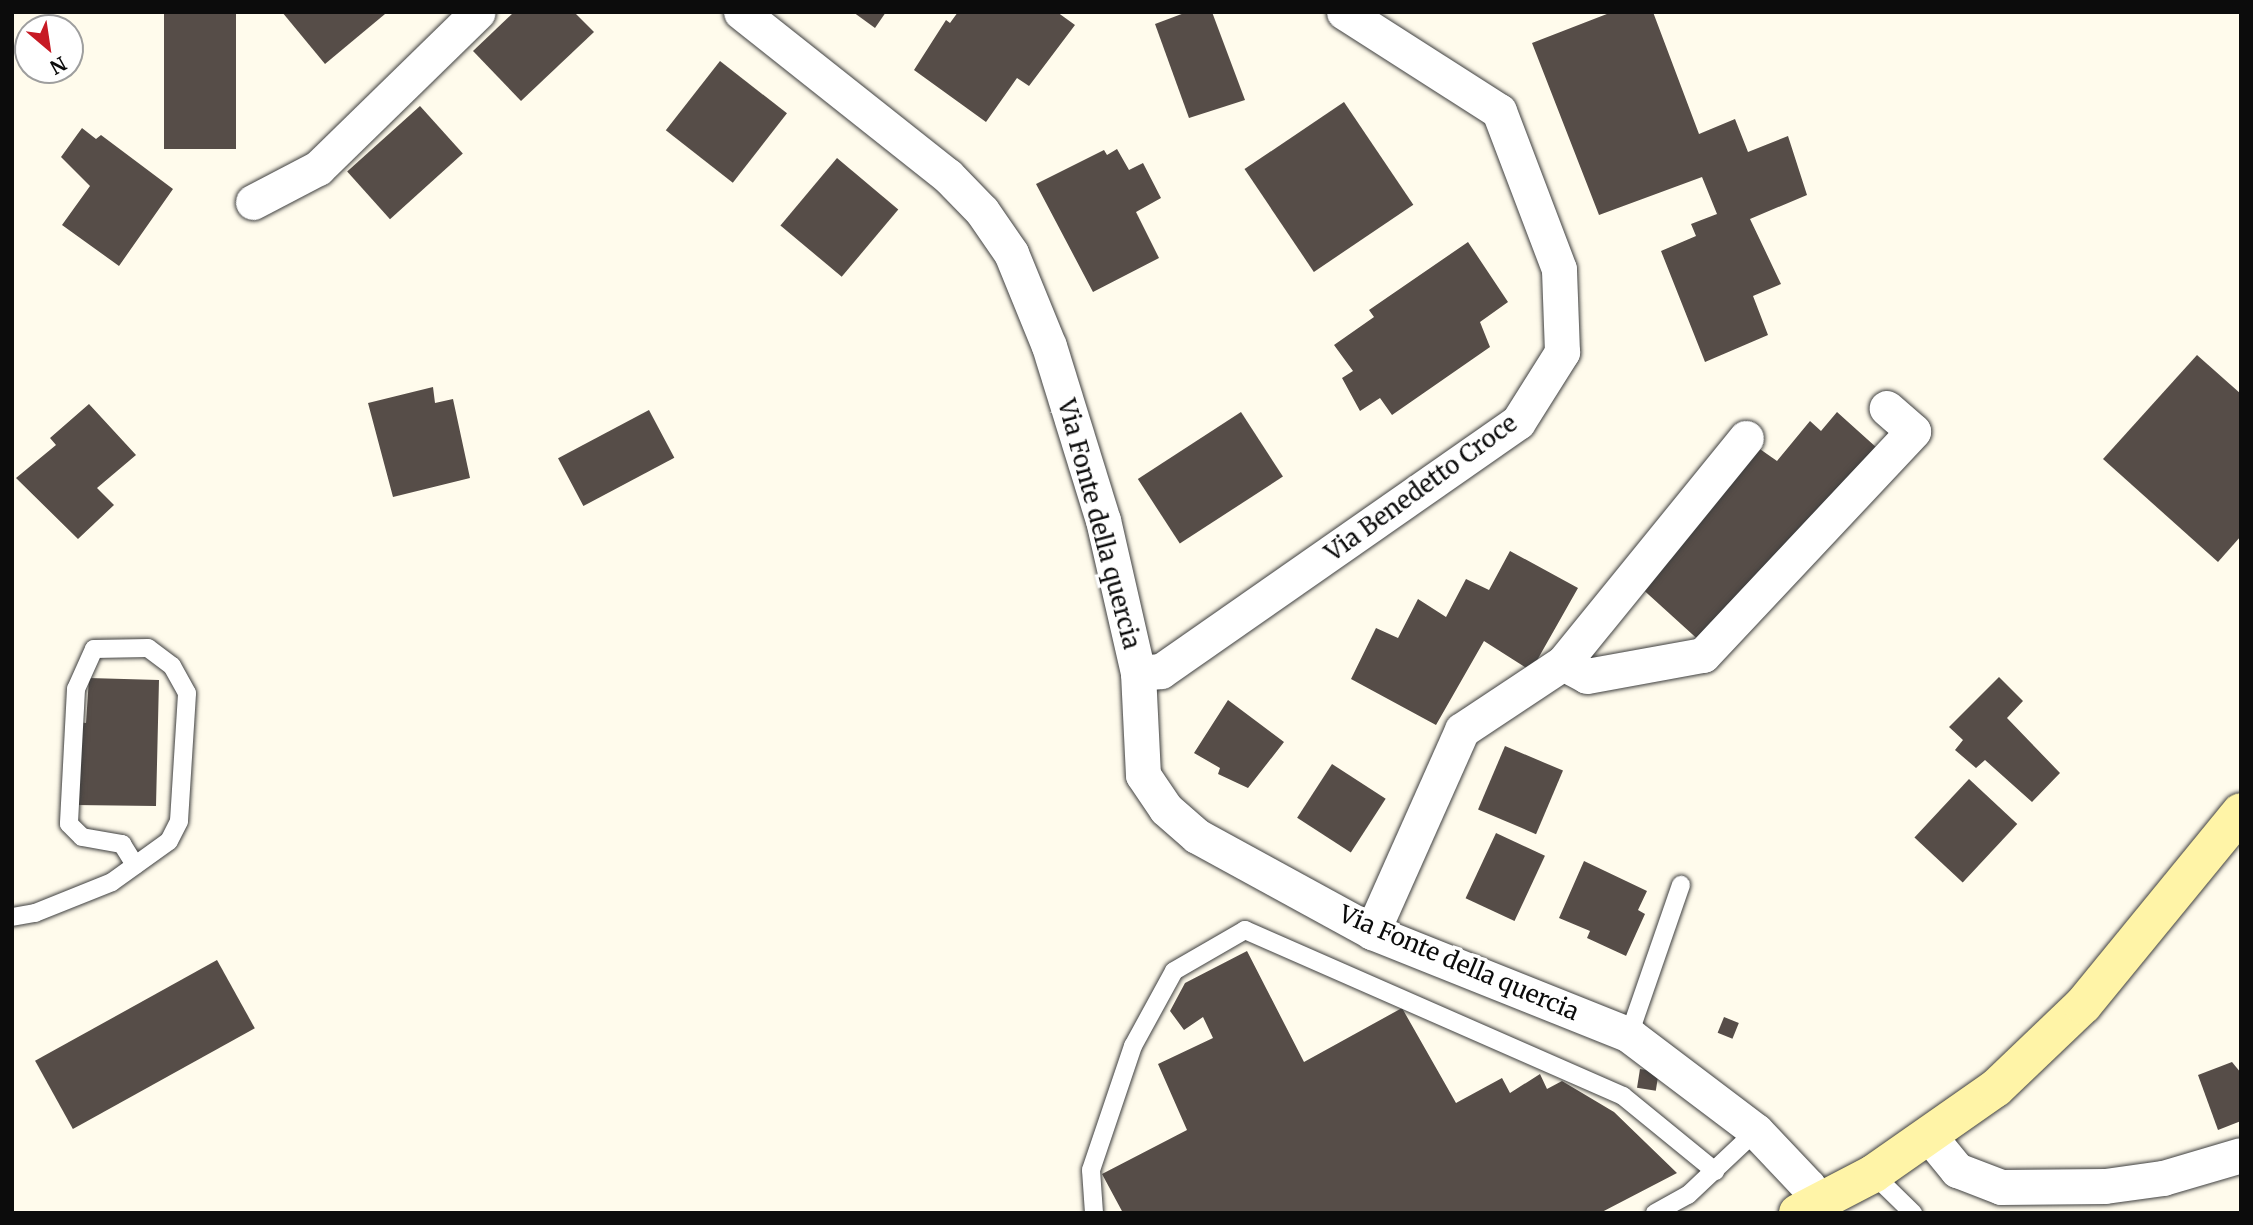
<!DOCTYPE html>
<html>
<head>
<meta charset="utf-8">
<style>
	body { margin:0 }
	#map { position:relative; width:2253px; height:1225px; overflow:hidden; background:#fffbec; font-family:Merriweather,serif }
	div>[style] { position:absolute }
	.building>* { inset:0; background:#564d48; transform-origin:0 0 }
	.roads { filter:drop-shadow(0 0 2px #3f3f3f) drop-shadow(0 0 2px #3f3f3f) }
	.lane>* { height:18px; margin:-9px; padding:0 9px; transform-origin:9px; border-radius:9px; background:#fff }
	.street>* { height:35px; margin:-17.5px; padding:0 17.5px; transform-origin:17.5px; border-radius:17.5px; background:#fff }
	.secondary>* { height:38px; margin:-19px; padding:0 19px; transform-origin:19px; border-radius:19px; background:#fff4a7 }
	span { translate:-50% -50%; white-space:nowrap; text-align:center; line-height:1.15; -webkit-text-stroke:7px #fff; paint-order:stroke }
	.street-label { font-size:24px; color:#0c0c0c }
	.frame { position:absolute; inset:0; border:14px solid #0c0c0c; pointer-events:none }
	.north { position:absolute; left:14px; top:14px; width:70px; height:70px; box-sizing:border-box; background:#fff; border:2px solid #9e9e9e; border-radius:50%; rotate:151deg; font-size:19px; font-weight:700; line-height:28px; text-align:center; color:#0c0c0c }
	.north::after { content:''; display:block; margin:auto; width:24px; height:32px; background:#c71a24; clip-path:polygon(50% 0,100% 100%,50% 72%,0 100%) }
</style>
</head>
<body>
<div id="map">
	<div class="building">
		<div style="left:164px;top:12px;width:72px;height:137px"></div>
		<div style="clip-path:polygon(282px 12px,384px 12px,385px 14px,325px 64px)"></div>
		<div style="clip-path:polygon(514px 12px,574px 12px,594px 32px,521px 101px,473px 51px)"></div>
		<div style="clip-path:polygon(853px 12px,886px 12px,875px 28px)"></div>
		<div style="clip-path:polygon(958px 12px,1057px 12px,1075px 25px,1029px 86px,1017px 78px,986px 122px,914px 70px,946px 20px,950px 23px)"></div>
		<div style="clip-path:polygon(1187px 12px,1212px 12px,1245px 100px,1189px 118px,1155px 24px)"></div>
		<div style="clip-path:polygon(1612px 12px,1653px 12px,1699px 134px,1735px 119px,1748px 152px,1788px 136px,1807px 195px,1750px 219px,1781px 284px,1753px 296px,1768px 335px,1705px 362px,1661px 251px,1696px 236px,1691px 224px,1717px 214px,1702px 177px,1599px 215px,1532px 43px)"></div>
		<div style="left:720px;top:61px;width:85px;height:88px;rotate:38deg"></div>
		<div style="left:1344px;top:102px;width:124px;height:120px;rotate:56deg"></div>
		<div style="left:420px;top:106px;width:64px;height:98px;rotate:48deg"></div>
		<div style="clip-path:polygon(82px 128px,96px 139px,101px 135px,173px 189px,119px 266px,62px 225px,90px 186px,61px 157px)"></div>
		<div style="clip-path:polygon(1117px 149px,1129px 170px,1143px 163px,1161px 198px,1136px 212px,1159px 258px,1093px 292px,1036px 184px,1104px 150px,1107px 155px)"></div>
		<div style="left:837px;top:158px;width:80px;height:88px;rotate:40deg"></div>
		<div style="clip-path:polygon(1468px 242px,1508px 302px,1480px 322px,1490px 347px,1392px 415px,1380px 398px,1360px 411px,1342px 378px,1353px 371px,1334px 345px,1374px 317px,1369px 310px)"></div>
		<div style="clip-path:polygon(2197px 355px,2241px 394px,2241px 536px,2218px 562px,2103px 459px)"></div>
		<div style="clip-path:polygon(433px 387px,435px 403px,453px 399px,470px 478px,393px 497px,368px 403px)"></div>
		<div style="clip-path:polygon(89px 404px,136px 455px,97px 488px,114px 505px,78px 539px,16px 478px,56px 445px,50px 438px)"></div>
		<div style="left:649px;top:410px;width:54px;height:103px;rotate:62deg"></div>
		<div style="left:1241px;top:412px;width:77px;height:123px;rotate:57deg"></div>
		<div style="clip-path:polygon(1837px 412px,1877px 448px,1703px 644px,1638px 585px,1757px 447px,1777px 461px,1810px 421px,1821px 431px)"></div>
		<div style="clip-path:polygon(1510px 551px,1578px 588px,1531px 671px,1484px 641px,1436px 725px,1351px 679px,1376px 628px,1398px 638px,1418px 599px,1446px 617px,1466px 579px,1489px 590px)"></div>
		<div style="clip-path:polygon(1999px 677px,2023px 701px,2007px 718px,2060px 773px,2032px 802px,1985px 760px,1976px 768px,1955px 750px,1963px 740px,1949px 727px)"></div>
		<div style="clip-path:polygon(89px 678px,159px 680px,156px 806px,75px 805px,78px 722px,86px 723px)"></div>
		<div style="clip-path:polygon(1228px 700px,1284px 742px,1248px 788px,1218px 774px,1220px 768px,1194px 753px)"></div>
		<div style="left:1505px;top:746px;width:63px;height:69px;rotate:23deg"></div>
		<div style="left:1332px;top:764px;width:64px;height:64px;rotate:33deg"></div>
		<div style="left:1969px;top:779px;width:66px;height:80px;rotate:43deg"></div>
		<div style="left:1496px;top:833px;width:54px;height:72px;rotate:25deg"></div>
		<div style="clip-path:polygon(1584px 861px,1647px 891px,1638px 910px,1645px 914px,1626px 956px,1587px 938px,1590px 931px,1559px 918px)"></div>
		<div style="clip-path:polygon(1247px 951px,1304px 1062px,1402px 1008px,1456px 1103px,1502px 1078px,1510px 1093px,1540px 1074px,1547px 1089px,1562px 1081px,1614px 1112px,1677px 1173px,1600px 1213px,1123px 1213px,1102px 1174px,1187px 1130px,1158px 1064px,1213px 1038px,1203px 1017px,1184px 1030px,1170px 1011px,1185px 983px)"></div>
		<div style="left:217px;top:960px;width:78px;height:208px;rotate:61deg"></div>
		<div style="left:1724px;top:1017px;width:16px;height:17px;rotate:22deg"></div>
		<div style="clip-path:polygon(2232px 1062px,2241px 1073px,2241px 1121px,2218px 1130px,2198px 1075px)"></div>
		<div style="left:1640px;top:1069px;width:19px;height:19px;rotate:9deg"></div>
	</div>
	<div class="roads">
		<div class="lane">
			<div style="left:12px;top:917px;width:23px;rotate:-10deg"></div>
			<div style="left:35px;top:913px;width:83px;rotate:-21.9deg"></div>
			<div style="left:112px;top:882px;width:70px;rotate:-35.7deg"></div>
			<div style="left:169px;top:841px;width:22px;rotate:-63deg"></div>
			<div style="left:179px;top:821px;width:128px;rotate:-86.4deg"></div>
			<div style="left:187px;top:693px;width:31px;rotate:-119deg"></div>
			<div style="left:172px;top:666px;width:30px;rotate:-143deg"></div>
			<div style="left:148px;top:648px;width:54px;rotate:178.9deg"></div>
			<div style="left:94px;top:649px;width:44px;rotate:114.2deg"></div>
			<div style="left:76px;top:689px;width:135px;rotate:93deg"></div>
			<div style="left:69px;top:824px;width:18px;rotate:45deg"></div>
			<div style="left:82px;top:837px;width:41px;rotate:9.9deg"></div>
			<div style="left:122px;top:844px;width:25px;rotate:58deg"></div>
			<div style="left:1629px;top:1035px;width:159px;rotate:-70.9deg"></div>
			<div style="left:1873px;top:1174px;width:56px;rotate:44.3deg"></div>
			<div style="left:1094px;top:1213px;width:43px;rotate:-94deg"></div>
			<div style="left:1091px;top:1170px;width:131px;rotate:-71.3deg"></div>
			<div style="left:1133px;top:1046px;width:85px;rotate:-61.3deg"></div>
			<div style="left:1174px;top:971px;width:82px;rotate:-30deg"></div>
			<div style="left:1245px;top:930px;width:413px;rotate:23.7deg"></div>
			<div style="left:1623px;top:1096px;width:119px;rotate:39.2deg"></div>
			<div style="left:1655px;top:1213px;width:38px;rotate:-29deg"></div>
			<div style="left:1688px;top:1195px;width:93px;rotate:-43.3deg"></div>
		</div>
		<div class="street">
			<div style="left:741px;top:12px;width:263px;rotate:38.4deg"></div>
			<div style="left:947px;top:175px;width:50px;rotate:45.8deg"></div>
			<div style="left:982px;top:211px;width:51px;rotate:55.4deg"></div>
			<div style="left:1011px;top:253px;width:100px;rotate:67.8deg"></div>
			<div style="left:1049px;top:346px;width:182px;rotate:72.8deg"></div>
			<div style="left:1103px;top:520px;width:157px;rotate:77.1deg"></div>
			<div style="left:1138px;top:673px;width:102px;rotate:87.2deg"></div>
			<div style="left:1143px;top:775px;width:41px;rotate:55.9deg"></div>
			<div style="left:1166px;top:809px;width:41px;rotate:41.1deg"></div>
			<div style="left:1197px;top:836px;width:200px;rotate:28.7deg"></div>
			<div style="left:1372px;top:932px;width:277px;rotate:21.8deg"></div>
			<div style="left:1629px;top:1035px;width:159px;rotate:37.1deg"></div>
			<div style="left:1756px;top:1131px;width:76px;rotate:46.6deg"></div>
			<div style="left:1808px;top:1186px;width:19px;rotate:65deg"></div>
			<div style="left:253px;top:202px;width:73px;rotate:-27.6deg"></div>
			<div style="left:318px;top:168px;width:223px;rotate:-44.3deg"></div>
			<div style="left:1563px;top:663px;width:27px;rotate:28deg"></div>
			<div style="left:1587px;top:676px;width:118px;rotate:-10.3deg"></div>
			<div style="left:1703px;top:655px;width:307px;rotate:-46.8deg"></div>
			<div style="left:1913px;top:431px;width:35px;rotate:-139deg"></div>
			<div style="left:1138px;top:673px;width:23px;rotate:-5deg"></div>
			<div style="left:1161px;top:671px;width:435px;rotate:-34.9deg"></div>
			<div style="left:1518px;top:422px;width:83px;rotate:-57.8deg"></div>
			<div style="left:1562px;top:352px;width:83px;rotate:-92.1deg"></div>
			<div style="left:1559px;top:269px;width:169px;rotate:-110.8deg"></div>
			<div style="left:1499px;top:111px;width:184px;rotate:-147.4deg"></div>
			<div style="left:1372px;top:932px;width:221px;rotate:-66deg"></div>
			<div style="left:1462px;top:730px;width:121px;rotate:-33.6deg"></div>
			<div style="left:1563px;top:663px;width:290px;rotate:-50.9deg"></div>
			<div style="left:1930px;top:1137px;width:43px;rotate:50.7deg"></div>
			<div style="left:1957px;top:1170px;width:47px;rotate:21.1deg"></div>
			<div style="left:2001px;top:1187px;width:104px;rotate:-0.6deg"></div>
			<div style="left:2105px;top:1186px;width:59px;rotate:-7.9deg"></div>
			<div style="left:2163px;top:1178px;width:81px;rotate:-16.4deg"></div>
		</div>
		<div class="secondary">
			<div style="left:1798px;top:1213px;width:85px;rotate:-27.5deg"></div>
			<div style="left:1873px;top:1174px;width:150px;rotate:-35deg"></div>
			<div style="left:1996px;top:1088px;width:120px;rotate:-43.7deg"></div>
			<div style="left:2083px;top:1005px;width:249px;rotate:-50.7deg"></div>
		</div>
	</div>
	<div class="street-label">
		<span style="left:1421px;top:488px;rotate:-36deg">Via Benedetto Croce</span>
		<span style="left:1099px;top:524px;rotate:75deg">Via Fonte della quercia</span>
		<span style="left:1459px;top:963px;rotate:23deg">Via Fonte della quercia</span>
	</div>
	<div class="frame"></div>
	<div class="north">N</div>
</div>
</body>
</html>
